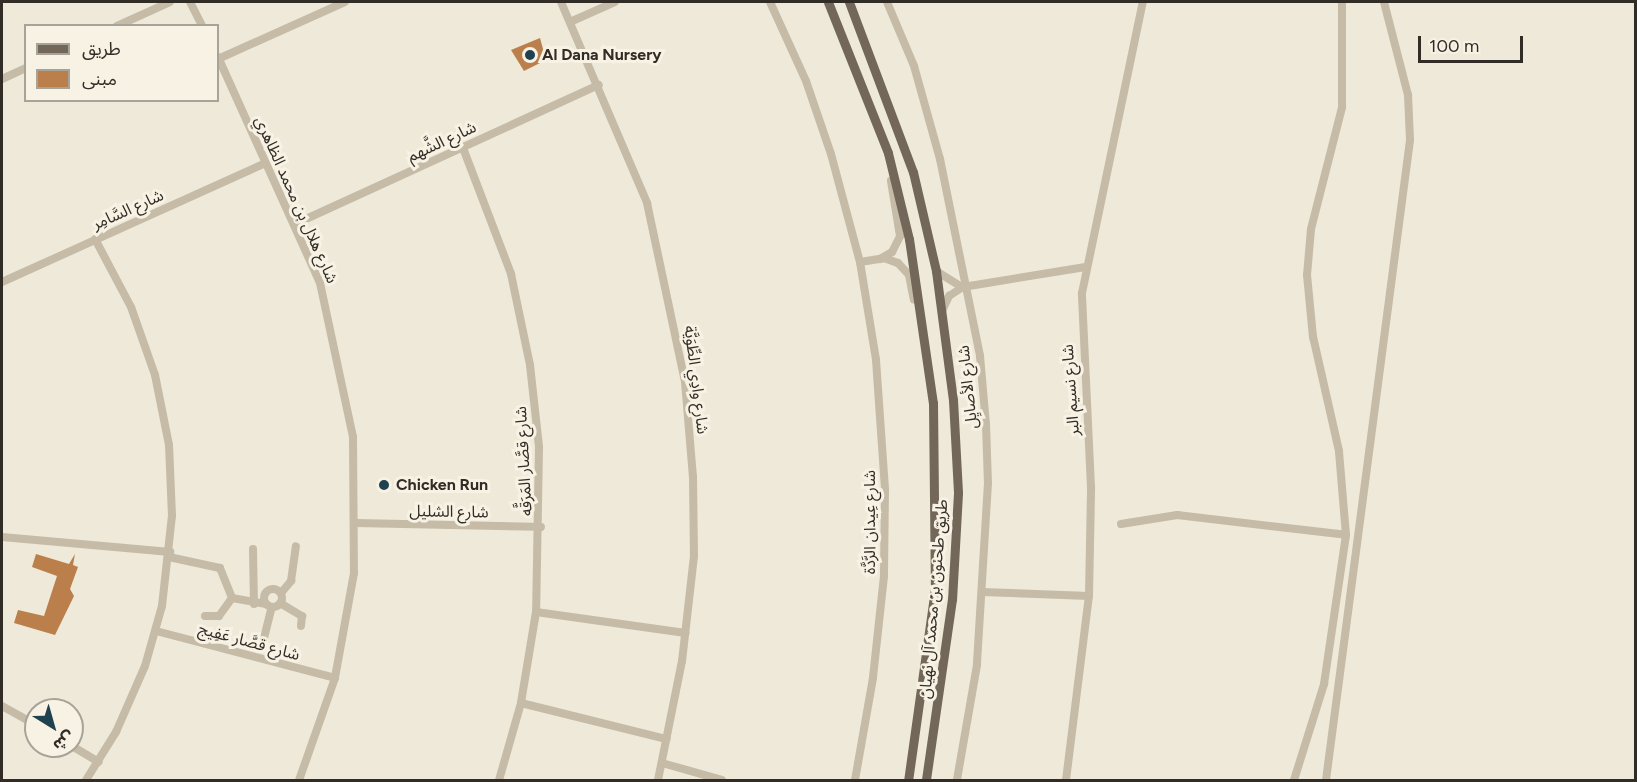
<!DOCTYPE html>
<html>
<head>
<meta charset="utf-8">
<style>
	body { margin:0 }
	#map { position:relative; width:1637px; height:782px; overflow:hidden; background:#eee9d9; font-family:Figtree,"Noto Sans Arabic",sans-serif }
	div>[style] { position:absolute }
	.building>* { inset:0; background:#ba7f4b }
	.minor>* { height:8px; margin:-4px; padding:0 4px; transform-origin:4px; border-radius:4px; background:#c5bba6 }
	.minor>.ring { margin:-4px; padding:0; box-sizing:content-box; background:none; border:8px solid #c5bba6; border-radius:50% }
	.major>* { height:9px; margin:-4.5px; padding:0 4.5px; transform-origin:4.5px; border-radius:4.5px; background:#726759 }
	.dots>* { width:16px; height:16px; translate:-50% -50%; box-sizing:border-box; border:3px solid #f7f2e4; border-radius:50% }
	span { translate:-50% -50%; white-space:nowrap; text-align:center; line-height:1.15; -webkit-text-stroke:6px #f7f2e4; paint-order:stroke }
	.poi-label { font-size:16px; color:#322c26; font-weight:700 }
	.left { translate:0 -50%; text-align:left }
	.street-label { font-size:16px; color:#322c26 }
	.frame { position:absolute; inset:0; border:3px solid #322c26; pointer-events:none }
	.legend { position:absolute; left:24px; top:24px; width:195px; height:78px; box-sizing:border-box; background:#f7f2e4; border:2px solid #a8a398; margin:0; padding:8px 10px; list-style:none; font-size:18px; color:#322c26 }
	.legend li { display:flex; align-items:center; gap:12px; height:30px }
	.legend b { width:30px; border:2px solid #a8a398 }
	.north { position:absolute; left:24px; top:698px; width:60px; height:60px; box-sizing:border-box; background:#f7f2e4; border:2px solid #a8a398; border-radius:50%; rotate:143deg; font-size:16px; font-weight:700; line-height:24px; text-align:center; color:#322c26 }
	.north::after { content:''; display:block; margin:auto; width:21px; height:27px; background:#20414f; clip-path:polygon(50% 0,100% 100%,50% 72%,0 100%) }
	.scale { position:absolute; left:1418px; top:36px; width:105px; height:27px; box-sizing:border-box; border:3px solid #322c26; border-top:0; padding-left:8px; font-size:18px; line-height:21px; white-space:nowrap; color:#322c26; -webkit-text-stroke:4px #f7f2e4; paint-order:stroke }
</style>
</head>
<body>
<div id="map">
	<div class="building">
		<div style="clip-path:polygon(540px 38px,546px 60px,524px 71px,511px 50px)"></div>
		<div style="clip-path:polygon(36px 554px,69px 564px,75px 554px,73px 565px,78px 567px,70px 589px,74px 596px,55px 635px,14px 623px,18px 610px,44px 616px,57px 576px,32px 567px)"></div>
	</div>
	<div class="minor">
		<div style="left:190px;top:2px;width:27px;rotate:63deg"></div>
		<div style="left:561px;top:2px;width:219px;rotate:66.8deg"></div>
		<div style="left:647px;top:203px;width:183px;rotate:78deg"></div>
		<div style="left:685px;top:382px;width:95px;rotate:85.2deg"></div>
		<div style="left:693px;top:477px;width:79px;rotate:89.3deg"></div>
		<div style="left:694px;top:556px;width:106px;rotate:96.5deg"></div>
		<div style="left:682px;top:661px;width:121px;rotate:101.4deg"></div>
		<div style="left:770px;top:2px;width:87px;rotate:65.5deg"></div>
		<div style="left:806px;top:81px;width:77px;rotate:71.1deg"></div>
		<div style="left:831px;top:154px;width:112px;rotate:75deg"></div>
		<div style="left:860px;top:262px;width:99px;rotate:80.7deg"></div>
		<div style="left:876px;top:360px;width:130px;rotate:86deg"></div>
		<div style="left:885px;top:490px;width:86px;rotate:90.7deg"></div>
		<div style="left:884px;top:576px;width:103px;rotate:96.2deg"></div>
		<div style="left:873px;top:678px;width:104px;rotate:100deg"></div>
		<div style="left:887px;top:2px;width:69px;rotate:67.1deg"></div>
		<div style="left:914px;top:66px;width:97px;rotate:74.4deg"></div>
		<div style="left:940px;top:159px;width:201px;rotate:78.5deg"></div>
		<div style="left:980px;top:356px;width:68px;rotate:85deg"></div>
		<div style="left:986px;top:424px;width:59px;rotate:88.1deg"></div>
		<div style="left:988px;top:483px;width:182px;rotate:93.5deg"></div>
		<div style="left:977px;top:665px;width:117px;rotate:99.9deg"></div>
		<div style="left:570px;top:22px;width:49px;rotate:-24deg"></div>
		<div style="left:117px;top:26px;width:58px;rotate:-24.4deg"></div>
		<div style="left:218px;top:57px;width:248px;rotate:65.7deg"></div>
		<div style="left:320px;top:283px;width:157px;rotate:77.9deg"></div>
		<div style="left:353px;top:437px;width:136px;rotate:89.6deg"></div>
		<div style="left:354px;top:573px;width:107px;rotate:100.3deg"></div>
		<div style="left:335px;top:678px;width:108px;rotate:109.4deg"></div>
		<div style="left:218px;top:59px;width:139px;rotate:-24.2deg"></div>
		<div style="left:2px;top:79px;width:26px;rotate:-25deg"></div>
		<div style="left:463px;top:148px;width:135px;rotate:69.1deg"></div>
		<div style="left:511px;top:274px;width:93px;rotate:78.2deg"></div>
		<div style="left:530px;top:365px;width:82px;rotate:83.7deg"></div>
		<div style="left:539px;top:447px;width:165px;rotate:91deg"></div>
		<div style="left:536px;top:612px;width:92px;rotate:99.4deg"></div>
		<div style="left:521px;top:703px;width:80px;rotate:105.9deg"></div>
		<div style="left:295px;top:224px;width:334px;rotate:-24.6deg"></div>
		<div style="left:880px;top:259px;width:14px;rotate:-30deg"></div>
		<div style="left:892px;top:252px;width:18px;rotate:-63deg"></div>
		<div style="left:900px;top:236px;width:56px;rotate:-99.3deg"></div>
		<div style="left:860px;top:262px;width:24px;rotate:-9deg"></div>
		<div style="left:884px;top:258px;width:15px;rotate:20deg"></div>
		<div style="left:898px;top:263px;width:16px;rotate:47deg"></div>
		<div style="left:909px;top:275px;width:25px;rotate:79deg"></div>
		<div style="left:936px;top:271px;width:31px;rotate:32deg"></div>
		<div style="left:2px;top:282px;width:289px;rotate:-24.3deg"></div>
		<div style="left:942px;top:311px;width:17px;rotate:-65deg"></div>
		<div style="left:949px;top:296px;width:17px;rotate:-33deg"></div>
		<div style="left:963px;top:287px;width:124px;rotate:-9.3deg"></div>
		<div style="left:356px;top:523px;width:185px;rotate:1.2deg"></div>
		<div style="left:1121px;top:524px;width:57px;rotate:-9.1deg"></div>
		<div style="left:1177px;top:515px;width:170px;rotate:6.7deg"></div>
		<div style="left:2px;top:537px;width:169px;rotate:5.1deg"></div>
		<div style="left:253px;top:549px;width:55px;rotate:89deg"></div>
		<div style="left:169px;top:557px;width:52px;rotate:12.2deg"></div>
		<div style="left:220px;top:568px;width:32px;rotate:68deg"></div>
		<div style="left:232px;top:598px;width:35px;rotate:10deg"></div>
		<div class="ring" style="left:264px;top:589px;width:10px;height:10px"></div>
		<div style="left:982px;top:592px;width:107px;rotate:2.1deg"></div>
		<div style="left:281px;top:593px;width:16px;rotate:-50deg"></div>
		<div style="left:291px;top:581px;width:35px;rotate:-82deg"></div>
		<div style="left:280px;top:603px;width:26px;rotate:31deg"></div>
		<div style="left:302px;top:616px;width:10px;rotate:96deg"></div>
		<div style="left:536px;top:612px;width:151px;rotate:8deg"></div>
		<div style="left:205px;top:616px;width:14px"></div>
		<div style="left:219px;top:616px;width:22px;rotate:-54deg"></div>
		<div style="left:156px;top:631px;width:185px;rotate:14.7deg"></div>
		<div style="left:264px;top:638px;width:32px;rotate:-76deg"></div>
		<div style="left:521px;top:703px;width:150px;rotate:13.9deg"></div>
		<div style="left:2px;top:706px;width:39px;rotate:29deg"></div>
		<div style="left:72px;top:746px;width:31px;rotate:31deg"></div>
		<div style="left:662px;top:763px;width:62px;rotate:15.8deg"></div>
		<div style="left:86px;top:780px;width:57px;rotate:-58deg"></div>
		<div style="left:116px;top:732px;width:72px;rotate:-66.3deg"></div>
		<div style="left:145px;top:666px;width:62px;rotate:-74.2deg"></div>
		<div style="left:162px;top:606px;width:91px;rotate:-83.7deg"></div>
		<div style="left:172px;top:516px;width:71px;rotate:-92.4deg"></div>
		<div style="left:169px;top:445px;width:71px;rotate:-101.3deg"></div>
		<div style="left:155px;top:375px;width:72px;rotate:-109.4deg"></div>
		<div style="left:131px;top:307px;width:77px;rotate:-117.9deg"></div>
		<div style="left:1066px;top:780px;width:185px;rotate:-82.9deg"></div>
		<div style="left:1089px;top:596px;width:109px;rotate:-88.9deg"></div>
		<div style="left:1091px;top:487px;width:194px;rotate:-92.7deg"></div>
		<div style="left:1082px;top:293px;width:297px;rotate:-78.2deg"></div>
		<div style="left:1294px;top:780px;width:101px;rotate:-72.6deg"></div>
		<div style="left:1324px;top:684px;width:151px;rotate:-81.6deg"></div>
		<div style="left:1346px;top:535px;width:84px;rotate:-94.8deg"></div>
		<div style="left:1339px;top:451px;width:117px;rotate:-102.8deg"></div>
		<div style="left:1313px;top:337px;width:62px;rotate:-95.5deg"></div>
		<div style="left:1307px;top:275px;width:46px;rotate:-85deg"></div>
		<div style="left:1311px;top:229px;width:126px;rotate:-75.7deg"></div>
		<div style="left:1342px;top:107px;width:105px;rotate:-90deg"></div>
		<div style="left:1326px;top:780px;width:645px;rotate:-82.52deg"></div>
		<div style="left:1410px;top:140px;width:45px;rotate:-92.5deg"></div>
		<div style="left:1408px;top:95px;width:96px;rotate:-104.5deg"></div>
	</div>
	<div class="major">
		<div style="left:828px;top:2px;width:162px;rotate:68.3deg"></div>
		<div style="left:888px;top:153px;width:89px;rotate:76.3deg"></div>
		<div style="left:909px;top:239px;width:166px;rotate:81.7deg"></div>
		<div style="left:933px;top:403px;width:186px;rotate:89.4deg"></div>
		<div style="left:935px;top:589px;width:193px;rotate:98deg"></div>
		<div style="left:849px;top:2px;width:182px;rotate:69.4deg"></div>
		<div style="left:913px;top:172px;width:102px;rotate:76.9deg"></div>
		<div style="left:936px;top:271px;width:130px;rotate:82.5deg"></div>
		<div style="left:953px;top:400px;width:93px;rotate:86.9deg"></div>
		<div style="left:958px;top:493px;width:106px;rotate:93.2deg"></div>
		<div style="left:952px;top:599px;width:183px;rotate:98.2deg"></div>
	</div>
	<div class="dots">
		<div style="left:530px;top:55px;background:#20414f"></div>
		<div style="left:384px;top:485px;background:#20414f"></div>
	</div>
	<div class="poi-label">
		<span class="left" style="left:542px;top:55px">Al Dana Nursery</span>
		<span class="left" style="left:396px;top:485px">Chicken Run</span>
	</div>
	<div class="street-label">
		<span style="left:442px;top:142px;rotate:-25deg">شارع الشَّهم</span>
		<span style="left:296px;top:200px;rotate:66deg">شارع هلال بن محمد الظاهري</span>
		<span style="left:128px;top:210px;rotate:-24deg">شارع السَّامِر</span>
		<span style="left:696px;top:380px;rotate:83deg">شارع وادِي الطِّوَيَّة</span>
		<span style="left:968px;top:387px;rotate:-96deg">شارع الأصايِل</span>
		<span style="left:1071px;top:390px;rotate:-94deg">شارع نسيم البر</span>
		<span style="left:524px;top:461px;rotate:-93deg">شارع قصَّار المَرَقَّه</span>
		<span style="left:449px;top:512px;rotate:1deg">شارع الشليل</span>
		<span style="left:870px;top:522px;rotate:-90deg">شارع عِيدان الرَّدَّة</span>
		<span style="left:934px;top:599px;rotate:-85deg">طريق طحنون بن محمد آل نهيان</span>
		<span style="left:249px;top:642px;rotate:15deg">شارع قصَّار عَفِيج</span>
	</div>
	<div class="frame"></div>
	<ul class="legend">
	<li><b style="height:8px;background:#726759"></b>طريق</li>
	<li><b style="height:16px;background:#ba7f4b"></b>مبنى</li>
	</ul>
	<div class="north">ش</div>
	<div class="scale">100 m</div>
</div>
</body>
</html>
